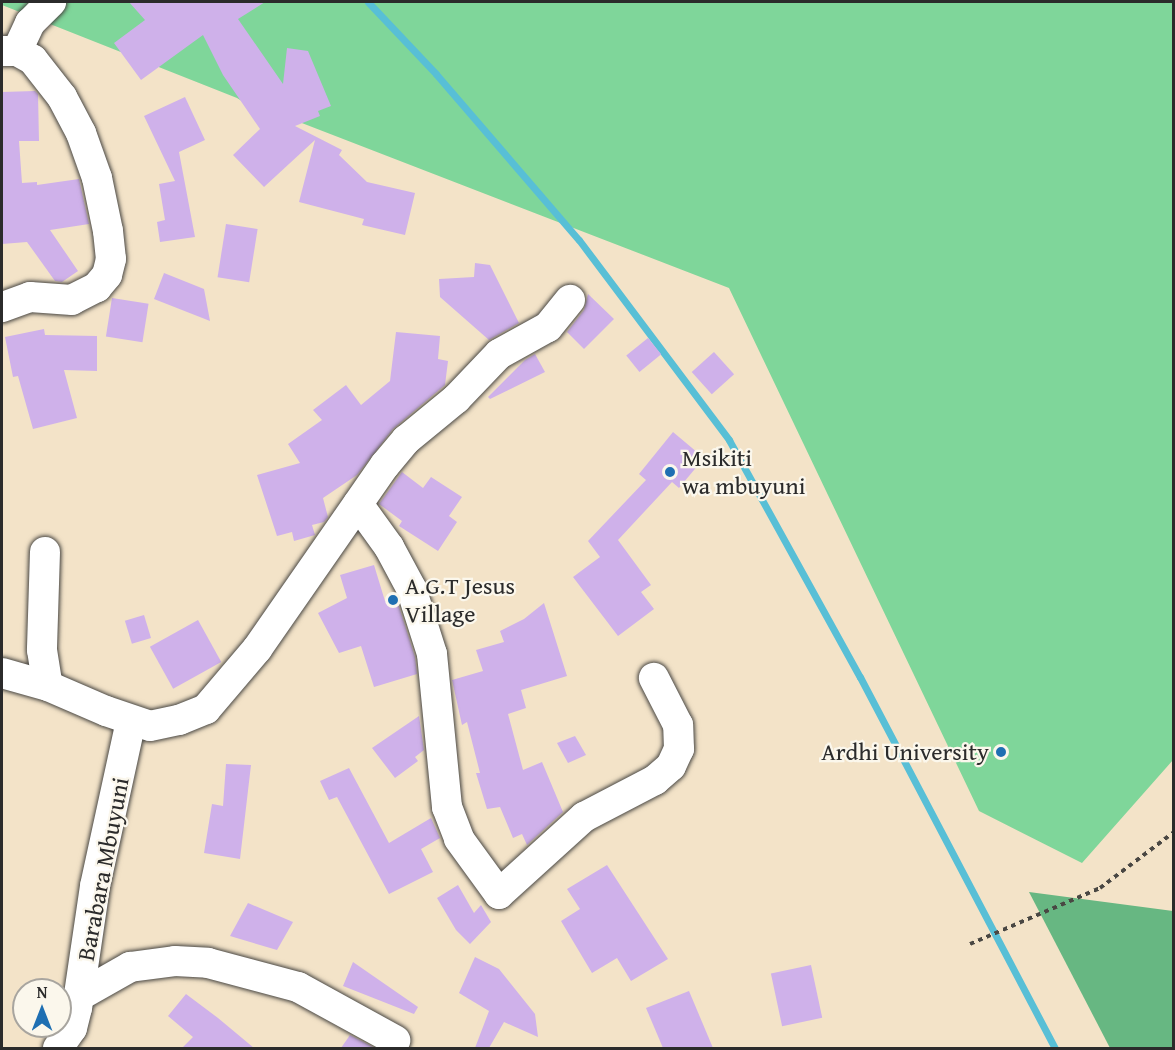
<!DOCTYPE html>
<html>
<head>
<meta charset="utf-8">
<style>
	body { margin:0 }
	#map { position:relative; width:1175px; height:1050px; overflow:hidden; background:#f3e3c8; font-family:"Gentium Book Plus",serif }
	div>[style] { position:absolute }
	.green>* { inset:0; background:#7fd69a }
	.forest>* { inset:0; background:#67b782 }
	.stream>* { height:7px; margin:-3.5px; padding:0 3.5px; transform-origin:3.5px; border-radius:3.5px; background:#58bfd6 }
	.building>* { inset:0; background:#cfb1ea; transform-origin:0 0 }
	.path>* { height:4px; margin-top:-2px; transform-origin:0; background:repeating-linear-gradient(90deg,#494743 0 4.5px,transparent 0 9px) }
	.roads { filter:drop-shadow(0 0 2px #494743) drop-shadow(0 0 2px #494743) }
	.minor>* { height:30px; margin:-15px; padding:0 15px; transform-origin:15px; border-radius:15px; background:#fff }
	.dots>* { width:16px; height:16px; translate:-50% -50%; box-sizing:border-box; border:3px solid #fbf7ec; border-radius:50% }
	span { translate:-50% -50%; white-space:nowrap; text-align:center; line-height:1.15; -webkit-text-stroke:4.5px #fbf7ec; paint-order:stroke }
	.poi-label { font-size:24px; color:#2b2b2b }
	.left { translate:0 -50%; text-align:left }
	.right { translate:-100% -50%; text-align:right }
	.street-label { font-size:24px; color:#2b2b2b }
	.frame { position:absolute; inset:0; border:3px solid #2b2b2b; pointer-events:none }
	.north { position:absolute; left:12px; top:978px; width:60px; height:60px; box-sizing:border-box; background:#fbf7ec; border:2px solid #a8a59f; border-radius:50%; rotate:0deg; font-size:16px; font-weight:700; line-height:24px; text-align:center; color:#2b2b2b }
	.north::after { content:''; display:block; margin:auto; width:21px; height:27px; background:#1f6fb2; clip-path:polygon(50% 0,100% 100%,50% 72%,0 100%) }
</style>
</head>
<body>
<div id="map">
	<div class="green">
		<div style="clip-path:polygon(2px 2px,1173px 2px,1173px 760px,1082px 863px,979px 811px,729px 288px,263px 108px,253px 108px,237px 98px,2px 5px)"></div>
	</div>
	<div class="forest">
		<div style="clip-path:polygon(1029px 892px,1173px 911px,1173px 1048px,1110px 1048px)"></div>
	</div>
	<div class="stream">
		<div style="left:368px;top:2px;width:99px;rotate:46.6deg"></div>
		<div style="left:436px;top:74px;width:219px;rotate:49.3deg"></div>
		<div style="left:579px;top:240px;width:250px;rotate:53.1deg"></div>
		<div style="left:729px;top:440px;width:271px;rotate:61.1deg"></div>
		<div style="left:860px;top:677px;width:419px;rotate:62.3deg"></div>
	</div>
	<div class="building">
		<div style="clip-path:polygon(129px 2px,265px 2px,238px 19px,283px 84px,287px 48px,308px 51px,331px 106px,318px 111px,320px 116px,295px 126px,342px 150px,339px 155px,367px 182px,415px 193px,405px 235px,362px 225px,364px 219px,299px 202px,315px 140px,264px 187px,233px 155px,260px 129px,223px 75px,203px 35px,141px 80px,114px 43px,145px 20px)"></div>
		<div style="clip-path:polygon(35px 91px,38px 94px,39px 141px,19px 141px,22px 183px,37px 182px,37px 185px,79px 179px,89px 224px,50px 230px,78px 271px,62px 282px,55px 281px,27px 242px,2px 244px,2px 92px)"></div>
		<div style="clip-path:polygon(185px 97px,205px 140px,179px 152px,195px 237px,160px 242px,157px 222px,165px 220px,159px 184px,175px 181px,144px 116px)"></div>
		<div style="left:226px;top:224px;width:32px;height:54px;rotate:9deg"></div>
		<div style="clip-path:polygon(475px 263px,490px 265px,519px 323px,489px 340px,440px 297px,439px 279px,474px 277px)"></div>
		<div style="clip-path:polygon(164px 273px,204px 289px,210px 321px,154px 299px)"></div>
		<div style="clip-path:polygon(588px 294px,614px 319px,584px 349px,567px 332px,584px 310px)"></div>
		<div style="left:112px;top:298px;width:37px;height:39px;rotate:9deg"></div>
		<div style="clip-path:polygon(44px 329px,45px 335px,97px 336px,97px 371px,64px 370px,77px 418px,33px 429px,18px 376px,13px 377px,5px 337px)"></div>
		<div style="clip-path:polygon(396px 332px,440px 336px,438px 359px,448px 361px,445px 385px,393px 429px,357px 475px,323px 498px,328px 517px,324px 522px,312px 525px,315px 535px,294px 541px,292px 532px,277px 536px,257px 475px,300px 463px,288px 444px,322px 420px,313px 410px,346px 385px,361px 405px,390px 381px)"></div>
		<div style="left:648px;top:338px;width:21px;height:28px;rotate:51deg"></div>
		<div style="left:714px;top:352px;width:30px;height:30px;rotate:48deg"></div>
		<div style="clip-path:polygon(535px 354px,545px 372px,490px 399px,488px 397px,525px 360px)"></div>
		<div style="clip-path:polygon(673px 432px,704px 458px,679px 488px,672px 482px,618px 540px,651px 585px,641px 592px,654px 609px,618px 636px,573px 577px,600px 557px,588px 541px,646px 480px,639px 474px)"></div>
		<div style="clip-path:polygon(402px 472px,423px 488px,431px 477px,462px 497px,449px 516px,457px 522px,438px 551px,399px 526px,402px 521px,379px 504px)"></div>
		<div style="clip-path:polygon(374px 565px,385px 601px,396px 597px,415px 657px,417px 674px,374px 687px,361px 646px,339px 653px,318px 613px,347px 598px,340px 575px)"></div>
		<div style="clip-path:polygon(544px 603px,567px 676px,521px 690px,526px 708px,508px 714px,523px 770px,542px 762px,563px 812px,527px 845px,522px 834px,513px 838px,500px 807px,487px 809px,476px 773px,480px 773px,467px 722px,462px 725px,452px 680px,483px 671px,476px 650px,504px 642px,500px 631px,524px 619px)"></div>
		<div style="left:144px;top:615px;width:24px;height:20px;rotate:73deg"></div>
		<div style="left:198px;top:620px;width:48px;height:55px;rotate:61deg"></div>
		<div style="clip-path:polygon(419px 716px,424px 750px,415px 757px,418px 761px,395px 778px,372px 748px)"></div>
		<div style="clip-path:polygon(575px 736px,586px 755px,568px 763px,557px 743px)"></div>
		<div style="clip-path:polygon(226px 764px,251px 765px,240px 859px,204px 853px,212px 804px,223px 806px)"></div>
		<div style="clip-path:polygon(349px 768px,389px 843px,431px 818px,440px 838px,421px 849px,433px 872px,389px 894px,337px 797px,329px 800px,320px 781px)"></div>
		<div style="clip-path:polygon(607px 865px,668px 959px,631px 981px,617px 958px,592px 973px,561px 921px,580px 909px,567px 889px)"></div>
		<div style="clip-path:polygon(458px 885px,474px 913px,481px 905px,491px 922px,470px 944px,456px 930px,437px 898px)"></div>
		<div style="clip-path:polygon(248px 903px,293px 922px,277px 950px,230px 936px)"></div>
		<div style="clip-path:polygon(475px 957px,499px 969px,535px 1014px,538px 1037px,504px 1022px,489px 1048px,475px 1048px,489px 1011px,459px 993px)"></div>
		<div style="clip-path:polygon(353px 962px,418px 1007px,414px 1014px,343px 986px)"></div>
		<div style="left:811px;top:965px;width:54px;height:41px;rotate:78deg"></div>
		<div style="clip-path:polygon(689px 991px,713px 1048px,663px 1048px,646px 1008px)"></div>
		<div style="clip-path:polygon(186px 994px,218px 1018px,254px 1048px,182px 1048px,193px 1037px,168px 1016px)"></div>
		<div style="clip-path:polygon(350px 1035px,375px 1048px,341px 1048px)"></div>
	</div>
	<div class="path">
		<div style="left:970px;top:944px;width:142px;rotate:-23.3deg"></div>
		<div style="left:1100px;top:888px;width:93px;rotate:-37.1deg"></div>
	</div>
	<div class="roads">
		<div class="minor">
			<div style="left:2px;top:51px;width:15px"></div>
			<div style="left:17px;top:51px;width:18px;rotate:29deg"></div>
			<div style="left:33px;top:60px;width:47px;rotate:51.9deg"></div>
			<div style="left:62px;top:97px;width:41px;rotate:62.2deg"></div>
			<div style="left:81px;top:133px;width:48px;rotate:70.4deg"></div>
			<div style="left:97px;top:178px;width:54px;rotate:78.3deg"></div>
			<div style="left:108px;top:231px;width:28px;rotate:84deg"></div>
			<div style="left:111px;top:259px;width:16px;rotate:104deg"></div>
			<div style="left:107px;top:275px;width:16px;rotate:130deg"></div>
			<div style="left:97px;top:287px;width:28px;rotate:153deg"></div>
			<div style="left:72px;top:300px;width:42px;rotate:-175.9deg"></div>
			<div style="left:30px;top:297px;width:30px;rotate:160deg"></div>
			<div style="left:17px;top:51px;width:31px;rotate:-65deg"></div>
			<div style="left:30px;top:23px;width:30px;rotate:-45deg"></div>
			<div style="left:358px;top:504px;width:53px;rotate:54.2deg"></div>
			<div style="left:389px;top:547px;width:47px;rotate:61.8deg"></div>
			<div style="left:411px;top:588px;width:69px;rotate:72.3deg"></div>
			<div style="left:432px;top:654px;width:154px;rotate:84.4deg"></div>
			<div style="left:447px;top:807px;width:34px;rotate:69deg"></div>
			<div style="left:459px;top:839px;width:68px;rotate:54deg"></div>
			<div style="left:499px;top:894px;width:115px;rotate:-42.2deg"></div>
			<div style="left:584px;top:817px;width:80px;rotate:-27.5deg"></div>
			<div style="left:655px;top:780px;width:21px;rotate:-41deg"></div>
			<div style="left:671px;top:766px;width:19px;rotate:-65deg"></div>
			<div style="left:679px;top:749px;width:24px;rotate:-92deg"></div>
			<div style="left:678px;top:725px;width:53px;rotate:-117.1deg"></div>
			<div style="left:45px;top:552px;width:98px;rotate:91.8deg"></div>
			<div style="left:42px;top:650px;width:36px;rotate:81deg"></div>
			<div style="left:2px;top:673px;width:48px;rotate:15.8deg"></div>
			<div style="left:48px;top:686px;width:63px;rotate:23.3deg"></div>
			<div style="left:106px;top:711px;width:46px;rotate:18.8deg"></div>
			<div style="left:150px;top:726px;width:30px;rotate:-12deg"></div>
			<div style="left:179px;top:720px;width:29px;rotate:-22deg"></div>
			<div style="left:206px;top:709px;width:79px;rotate:-49.6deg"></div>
			<div style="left:257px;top:649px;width:224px;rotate:-55.2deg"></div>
			<div style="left:385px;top:465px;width:33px;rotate:-50deg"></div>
			<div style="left:406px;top:440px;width:65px;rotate:-39.4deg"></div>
			<div style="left:456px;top:399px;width:62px;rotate:-46.3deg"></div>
			<div style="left:499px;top:354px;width:56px;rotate:-28.9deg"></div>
			<div style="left:548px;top:327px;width:35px;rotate:-51deg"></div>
			<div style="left:79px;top:996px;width:59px;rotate:-29.6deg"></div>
			<div style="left:130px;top:967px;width:45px;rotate:-7.6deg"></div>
			<div style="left:175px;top:961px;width:33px;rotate:3deg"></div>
			<div style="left:208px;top:963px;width:93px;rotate:14.9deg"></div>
			<div style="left:298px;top:987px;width:111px;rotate:28.7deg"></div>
			<div style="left:58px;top:1048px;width:24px;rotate:-55deg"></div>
			<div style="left:72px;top:1028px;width:21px;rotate:-76deg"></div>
			<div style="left:77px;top:1008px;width:123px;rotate:-81.6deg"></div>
			<div style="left:95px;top:886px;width:169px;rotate:-77.7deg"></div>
		</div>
	</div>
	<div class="dots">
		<div style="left:670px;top:472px;background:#1f6fb2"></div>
		<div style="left:393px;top:600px;background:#1f6fb2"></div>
		<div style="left:1001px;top:752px;background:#1f6fb2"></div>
	</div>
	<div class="poi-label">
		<span class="left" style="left:682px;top:472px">Msikiti<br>wa mbuyuni</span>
		<span class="left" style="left:405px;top:600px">A.G.T Jesus<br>Village</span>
		<span class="right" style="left:989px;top:752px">Ardhi University</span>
	</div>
	<div class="street-label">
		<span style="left:103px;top:869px;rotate:-79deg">Barabara Mbuyuni</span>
	</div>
	<div class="frame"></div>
	<div class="north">N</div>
</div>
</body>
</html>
